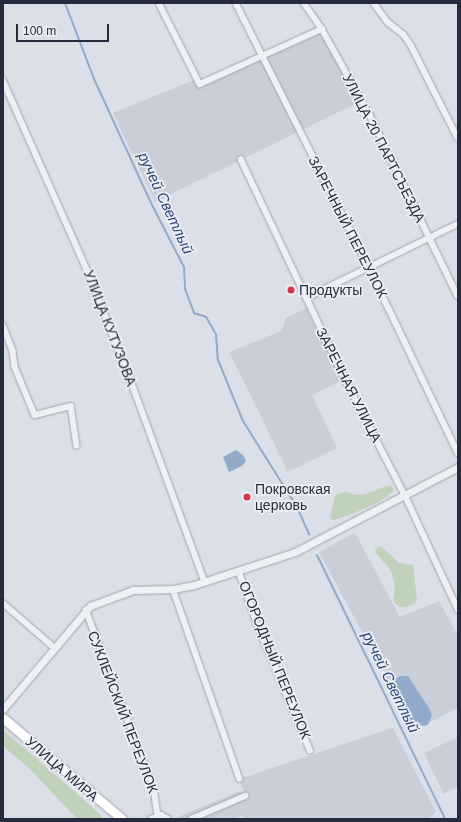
<!DOCTYPE html>
<html>
<head>
<meta charset="utf-8">
<style>
	body { margin:0 }
	#map { position:relative; width:461px; height:822px; overflow:hidden; background:#dbdfe7; font-family:Arial,sans-serif }
	div>[style] { position:absolute }
	.built>* { inset:0; background:#c9ced9 }
	.green>* { inset:0; background:#c0d1bc }
	.water>* { inset:0; background:#93abca }
	.stream>* { height:2px; margin:-1px; padding:0 1px; transform-origin:1px; border-radius:1px; background:#93abca }
	.roads { filter:drop-shadow(0 0 1px #a0a6b1) drop-shadow(0 0 1px #a0a6b1) }
	.minor>* { height:5.5px; margin:-2.75px; padding:0 2.75px; transform-origin:2.75px; border-radius:2.75px; background:#eef0f5 }
	.tertiary>* { height:7px; margin:-3.5px; padding:0 3.5px; transform-origin:3.5px; border-radius:3.5px; background:#eef0f5 }
	.primary>* { height:9px; margin:-4.5px; padding:0 4.5px; transform-origin:4.5px; border-radius:4.5px; background:#fff }
	.dots>* { width:11px; height:11px; translate:-50% -50%; box-sizing:border-box; border:2px solid #ebeef5; border-radius:50% }
	span { translate:-50% -50%; white-space:nowrap; text-align:center; line-height:1.15; -webkit-text-stroke:3.5px #ebeef5; paint-order:stroke }
	.street-label { font-size:14px; color:#242c3e }
	.poi-label { font-size:14px; color:#242c3e }
	.left { translate:0 -50%; text-align:left }
	.water-label { font-size:15px; color:#2c4974; font-style:italic }
	.frame { position:absolute; inset:0; border:4px solid #242c3e; pointer-events:none }
	.scale { position:absolute; left:16px; top:24px; width:93px; height:18px; box-sizing:border-box; border:2px solid #242c3e; border-top:0; padding-left:5px; font-size:12px; line-height:14px; white-space:nowrap; color:#242c3e; -webkit-text-stroke:3px #ebeef5; paint-order:stroke }
</style>
</head>
<body>
<div id="map">
	<div class="built">
		<div style="clip-path:polygon(321px 31px,357px 103px,155px 202px,113px 113px,197px 79px,199px 83px)"></div>
		<div style="clip-path:polygon(306px 308px,341px 381px,312px 395px,337px 448px,288px 472px,229px 352px,281px 331px,286px 318px)"></div>
		<div style="clip-path:polygon(355px 533px,400px 617px,439px 601px,458px 635px,458px 708px,415px 730px,319px 552px)"></div>
		<div style="clip-path:polygon(393px 728px,436px 812px,428px 819px,246px 819px,242px 815px,234px 819px,173px 819px,240px 791px,244px 795px,240px 779px)"></div>
		<div style="clip-path:polygon(458px 737px,458px 787px,444px 794px,424px 753px)"></div>
	</div>
	<div class="green">
		<div style="clip-path:polygon(386px 486px,392px 486px,394px 491px,377px 503px,352px 514px,334px 520px,330px 519px,334px 499px,337px 494px,347px 492px,356px 495px,366px 494px)"></div>
		<div style="clip-path:polygon(381px 546px,399px 563px,413px 565px,417px 600px,414px 604px,406px 607px,399px 607px,393px 601px,395px 587px,391px 571px,376px 553px,375px 548px)"></div>
		<div style="clip-path:polygon(3px 730px,83px 799px,105px 819px,77px 819px,29px 768px,3px 746px)"></div>
	</div>
	<div class="water">
		<div style="clip-path:polygon(236px 450px,243px 455px,246px 461px,242px 466px,229px 472px,223px 457px)"></div>
		<div style="clip-path:polygon(400px 676px,408px 676px,429px 708px,432px 715px,428px 725px,423px 726px,409px 719px,403px 701px,394px 684px,394px 680px)"></div>
	</div>
	<div class="stream">
		<div style="left:65px;top:3px;width:81px;rotate:69.1deg"></div>
		<div style="left:94px;top:79px;width:141px;rotate:65.3deg"></div>
		<div style="left:153px;top:207px;width:68px;rotate:62.7deg"></div>
		<div style="left:184px;top:267px;width:22px;rotate:87deg"></div>
		<div style="left:185px;top:289px;width:26px;rotate:69deg"></div>
		<div style="left:194px;top:313px;width:13px;rotate:18deg"></div>
		<div style="left:206px;top:317px;width:20px;rotate:60deg"></div>
		<div style="left:216px;top:334px;width:26px;rotate:86deg"></div>
		<div style="left:218px;top:360px;width:66px;rotate:67.7deg"></div>
		<div style="left:243px;top:421px;width:102px;rotate:57.9deg"></div>
		<div style="left:297px;top:507px;width:30px;rotate:66deg"></div>
		<div style="left:317px;top:555px;width:293px;rotate:64.1deg"></div>
	</div>
	<div class="roads">
		<div class="minor">
			<div style="left:159px;top:3px;width:91px;rotate:63.2deg"></div>
			<div style="left:200px;top:84px;width:134px;rotate:-24.3deg"></div>
			<div style="left:236px;top:3px;width:296px;rotate:63.3deg"></div>
			<div style="left:369px;top:267px;width:206px;rotate:64.4deg"></div>
			<div style="left:304px;top:3px;width:32px;rotate:55deg"></div>
			<div style="left:322px;top:29px;width:98px;rotate:60.8deg"></div>
			<div style="left:370px;top:115px;width:201px;rotate:64.1deg"></div>
			<div style="left:374px;top:3px;width:24px;rotate:54deg"></div>
			<div style="left:388px;top:22px;width:21px;rotate:39deg"></div>
			<div style="left:404px;top:35px;width:12px;rotate:55deg"></div>
			<div style="left:411px;top:45px;width:104px;rotate:63.2deg"></div>
			<div style="left:3px;top:80px;width:214px;rotate:66.1deg"></div>
			<div style="left:90px;top:276px;width:121px;rotate:68.7deg"></div>
			<div style="left:134px;top:389px;width:206px;rotate:69.8deg"></div>
			<div style="left:241px;top:159px;width:237px;rotate:64.7deg"></div>
			<div style="left:342px;top:373px;width:137px;rotate:62.7deg"></div>
			<div style="left:405px;top:495px;width:126px;rotate:65.1deg"></div>
			<div style="left:306px;top:298px;width:169px;rotate:-26deg"></div>
			<div style="left:3px;top:325px;width:28px;rotate:69deg"></div>
			<div style="left:13px;top:351px;width:16px;rotate:83deg"></div>
			<div style="left:15px;top:367px;width:52px;rotate:67.4deg"></div>
			<div style="left:35px;top:415px;width:37px;rotate:-14deg"></div>
			<div style="left:71px;top:406px;width:40px;rotate:81.5deg"></div>
			<div style="left:239px;top:571px;width:55px;rotate:70.9deg"></div>
			<div style="left:257px;top:623px;width:138px;rotate:67.3deg"></div>
			<div style="left:173px;top:589px;width:201px;rotate:70.6deg"></div>
			<div style="left:3px;top:603px;width:69px;rotate:40.9deg"></div>
			<div style="left:86px;top:610px;width:191px;rotate:69.1deg"></div>
			<div style="left:154px;top:788px;width:27px;rotate:82deg"></div>
			<div style="left:151px;top:819px;width:11px;rotate:-22deg"></div>
			<div style="left:161px;top:815px;width:8px;rotate:30deg"></div>
			<div style="left:191px;top:819px;width:59px;rotate:-23.1deg"></div>
		</div>
		<div class="tertiary">
			<div style="left:3px;top:709px;width:135px;rotate:-49.8deg"></div>
			<div style="left:90px;top:606px;width:46px;rotate:-20.4deg"></div>
			<div style="left:133px;top:590px;width:40px;rotate:-1.4deg"></div>
			<div style="left:173px;top:589px;width:21px;rotate:-11deg"></div>
			<div style="left:194px;top:585px;width:106px;rotate:-18.1deg"></div>
			<div style="left:295px;top:552px;width:184px;rotate:-27.5deg"></div>
		</div>
		<div class="primary">
			<div style="left:3px;top:718px;width:156px;rotate:40.3deg"></div>
		</div>
	</div>
	<div class="dots">
		<div style="left:291px;top:290px;background:#d63646"></div>
		<div style="left:247px;top:497px;background:#d63646"></div>
	</div>
	<div class="street-label">
		<span style="left:384px;top:148px;rotate:63deg">УЛИЦА 20 ПАРТСЪЕЗДА</span>
		<span style="left:348px;top:227px;rotate:63deg">ЗАРЕЧНЫЙ ПЕРЕУЛОК</span>
		<span style="left:110px;top:328px;rotate:69deg">УЛИЦА КУТУЗОВА</span>
		<span style="left:349px;top:385px;rotate:63deg">ЗАРЕЧНАЯ УЛИЦА</span>
		<span style="left:275px;top:660px;rotate:68deg">ОГОРОДНЫЙ ПЕРЕУЛОК</span>
		<span style="left:123px;top:712px;rotate:69deg">СУКЛЕЙСКИЙ ПЕРЕУЛОК</span>
		<span style="left:62px;top:769px;rotate:41deg">УЛИЦА МИРА</span>
	</div>
	<div class="poi-label">
		<span class="left" style="left:299px;top:290px">Продукты</span>
		<span class="left" style="left:255px;top:497px">Покровская<br>церковь</span>
	</div>
	<div class="water-label">
		<span style="left:166px;top:203px;rotate:65deg">ручей Светлый</span>
		<span style="left:391px;top:682px;rotate:64deg">ручей Светлый</span>
	</div>
	<div class="frame"></div>
	<div class="scale">100 m</div>
</div>
</body>
</html>
